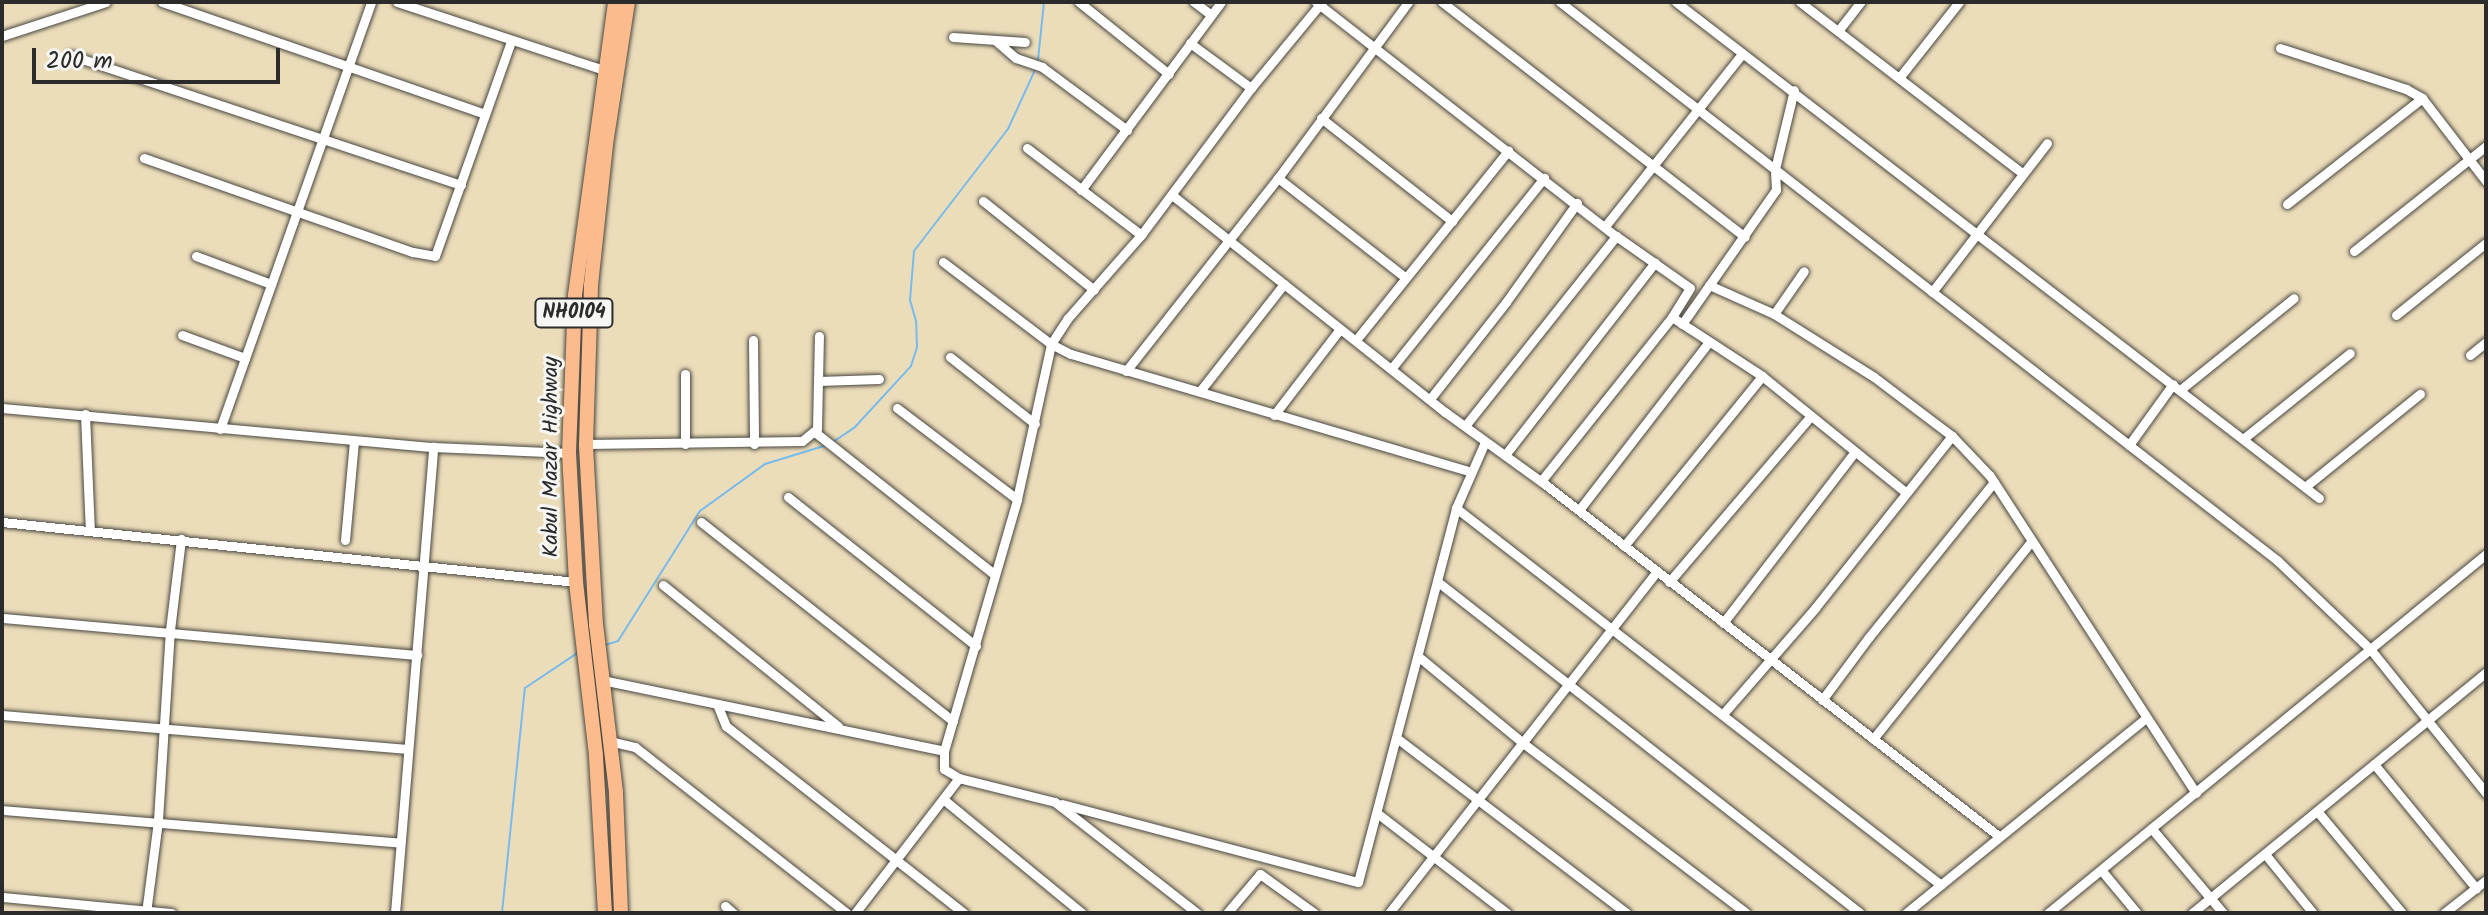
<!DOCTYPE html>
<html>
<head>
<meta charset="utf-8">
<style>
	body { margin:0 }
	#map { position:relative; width:2488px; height:915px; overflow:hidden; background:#ecddba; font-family:Kalam,sans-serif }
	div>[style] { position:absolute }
	.stream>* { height:2px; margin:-1px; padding:0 1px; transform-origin:1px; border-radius:1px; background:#77bbed }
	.roads { filter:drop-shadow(0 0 2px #484640) drop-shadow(0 0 2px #484640) }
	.minor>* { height:9px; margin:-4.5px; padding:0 4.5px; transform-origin:4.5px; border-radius:4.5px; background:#fff }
	.highway>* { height:14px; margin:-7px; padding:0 7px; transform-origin:7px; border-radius:7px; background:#fbbb8d }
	span { translate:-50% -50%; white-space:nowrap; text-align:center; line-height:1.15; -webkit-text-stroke:6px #f6f6f2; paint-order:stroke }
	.shield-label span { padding:2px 6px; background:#f6f6f2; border:2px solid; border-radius:6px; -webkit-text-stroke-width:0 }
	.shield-label { font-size:20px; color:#2b2b2b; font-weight:700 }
	.street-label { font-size:22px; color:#2b2b2b }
	.frame { position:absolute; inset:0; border:4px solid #2b2b2b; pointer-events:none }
	.scale { position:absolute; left:32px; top:48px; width:248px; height:36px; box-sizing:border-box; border:4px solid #2b2b2b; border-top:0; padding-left:10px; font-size:24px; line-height:28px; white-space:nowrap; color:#2b2b2b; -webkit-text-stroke:6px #f6f6f2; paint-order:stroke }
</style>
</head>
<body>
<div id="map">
	<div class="stream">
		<div style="left:1038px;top:60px;width:58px;rotate:-84.1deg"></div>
		<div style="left:833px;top:442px;width:27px;rotate:-34deg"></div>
		<div style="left:855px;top:427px;width:83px;rotate:-47.4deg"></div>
		<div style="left:911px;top:366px;width:20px;rotate:-72deg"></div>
		<div style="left:917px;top:347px;width:26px;rotate:-92deg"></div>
		<div style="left:916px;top:321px;width:22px;rotate:-106deg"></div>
		<div style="left:910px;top:300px;width:49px;rotate:-85.3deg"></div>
		<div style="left:914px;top:251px;width:154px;rotate:-52.4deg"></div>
		<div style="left:1008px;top:129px;width:65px;rotate:-65.4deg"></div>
		<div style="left:605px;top:645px;width:14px;rotate:-17deg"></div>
		<div style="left:618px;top:641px;width:154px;rotate:-57.8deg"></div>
		<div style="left:700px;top:511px;width:80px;rotate:-35.9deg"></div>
		<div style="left:765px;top:464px;width:65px;rotate:-17deg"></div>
		<div style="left:502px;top:913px;width:226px;rotate:-84.2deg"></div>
		<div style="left:525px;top:688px;width:65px;rotate:-33.7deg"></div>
	</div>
	<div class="roads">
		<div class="minor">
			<div style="left:162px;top:2px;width:342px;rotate:19.1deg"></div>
			<div style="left:397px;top:2px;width:218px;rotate:18.2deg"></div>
			<div style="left:1079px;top:2px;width:115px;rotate:38.7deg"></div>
			<div style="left:1194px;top:2px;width:21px;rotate:37deg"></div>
			<div style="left:1316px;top:2px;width:380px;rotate:38deg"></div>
			<div style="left:1616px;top:236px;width:90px;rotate:35.1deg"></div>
			<div style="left:1690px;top:288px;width:34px;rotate:122deg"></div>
			<div style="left:1672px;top:317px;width:210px;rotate:128.6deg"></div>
			<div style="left:1442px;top:2px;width:383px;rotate:37.8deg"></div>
			<div style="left:1560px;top:2px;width:910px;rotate:37.9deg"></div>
			<div style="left:2278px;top:561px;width:129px;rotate:43.7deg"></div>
			<div style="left:2371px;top:650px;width:184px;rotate:51.2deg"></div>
			<div style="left:1676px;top:2px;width:812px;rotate:37.65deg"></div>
			<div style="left:1800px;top:2px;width:279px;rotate:37.6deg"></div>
			<div style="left:1838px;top:31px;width:37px;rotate:-52deg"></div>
			<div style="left:2px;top:36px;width:109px;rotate:-18.1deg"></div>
			<div style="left:953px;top:37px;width:72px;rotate:4deg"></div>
			<div style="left:995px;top:40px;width:28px;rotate:41deg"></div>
			<div style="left:1016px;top:58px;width:28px;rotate:19deg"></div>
			<div style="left:1042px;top:67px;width:106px;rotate:36.5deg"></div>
			<div style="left:1190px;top:43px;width:76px;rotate:36.4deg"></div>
			<div style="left:2280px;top:48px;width:133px;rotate:18deg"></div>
			<div style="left:2406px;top:89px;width:18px;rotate:29deg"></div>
			<div style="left:2422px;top:98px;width:105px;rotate:52.4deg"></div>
			<div style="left:70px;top:55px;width:412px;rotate:18.4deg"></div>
			<div style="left:1899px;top:78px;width:97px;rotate:-51.7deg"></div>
			<div style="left:1321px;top:118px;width:167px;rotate:38.2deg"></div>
			<div style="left:1027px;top:148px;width:143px;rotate:37.3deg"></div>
			<div style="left:144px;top:158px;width:285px;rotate:19.3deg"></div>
			<div style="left:413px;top:252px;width:22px;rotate:10deg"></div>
			<div style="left:435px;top:256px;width:228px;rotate:-70.5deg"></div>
			<div style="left:1278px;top:178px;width:162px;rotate:38deg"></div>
			<div style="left:1081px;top:190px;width:234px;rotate:-53.3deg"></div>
			<div style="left:1172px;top:195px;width:349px;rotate:38.5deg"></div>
			<div style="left:1445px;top:412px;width:125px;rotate:35.9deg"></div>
			<div style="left:1546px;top:485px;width:574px;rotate:37.79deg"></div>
			<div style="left:983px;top:201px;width:142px;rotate:38.7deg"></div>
			<div style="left:2287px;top:204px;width:172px;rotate:-38.1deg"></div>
			<div style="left:1606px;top:225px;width:217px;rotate:-51.5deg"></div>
			<div style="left:2354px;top:251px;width:169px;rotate:-38.5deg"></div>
			<div style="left:196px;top:256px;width:80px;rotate:20.5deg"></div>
			<div style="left:943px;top:262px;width:136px;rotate:37.2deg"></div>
			<div style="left:1051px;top:344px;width:22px;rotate:27deg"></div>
			<div style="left:1071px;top:354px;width:417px;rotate:16.4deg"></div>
			<div style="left:1709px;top:285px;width:71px;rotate:24deg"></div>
			<div style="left:1774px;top:314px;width:118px;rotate:32.2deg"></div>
			<div style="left:1874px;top:377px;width:98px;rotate:37.1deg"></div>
			<div style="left:1952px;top:436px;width:55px;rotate:46.5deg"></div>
			<div style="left:1990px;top:476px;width:378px;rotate:57deg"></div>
			<div style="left:1932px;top:292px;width:188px;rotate:-52.3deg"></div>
			<div style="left:1774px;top:314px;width:52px;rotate:-55.1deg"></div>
			<div style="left:2396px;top:315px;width:115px;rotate:-38.7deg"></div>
			<div style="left:1672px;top:317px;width:108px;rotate:33.2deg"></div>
			<div style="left:1762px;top:376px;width:184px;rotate:39deg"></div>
			<div style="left:1682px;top:324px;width:164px;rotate:-55deg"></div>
			<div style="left:1776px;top:190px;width:21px;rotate:-93deg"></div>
			<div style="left:1775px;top:169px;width:81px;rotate:-76.5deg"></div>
			<div style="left:182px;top:335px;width:67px;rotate:20.1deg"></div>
			<div style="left:753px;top:340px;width:104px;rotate:89.4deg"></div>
			<div style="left:1356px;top:340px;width:243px;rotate:-51.2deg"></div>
			<div style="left:2470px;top:355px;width:21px;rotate:-39deg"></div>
			<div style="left:950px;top:357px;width:108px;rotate:38.2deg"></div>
			<div style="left:1391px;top:369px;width:245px;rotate:-51.3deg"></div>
			<div style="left:1126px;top:371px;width:246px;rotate:-51.8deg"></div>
			<div style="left:1278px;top:178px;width:219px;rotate:-53.5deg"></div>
			<div style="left:685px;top:374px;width:70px;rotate:90deg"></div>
			<div style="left:818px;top:381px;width:61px;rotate:-1.9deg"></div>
			<div style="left:2180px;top:390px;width:146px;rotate:-38.9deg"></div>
			<div style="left:1200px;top:391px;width:136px;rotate:-51.9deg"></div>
			<div style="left:1430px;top:399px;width:123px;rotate:-51.9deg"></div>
			<div style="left:1506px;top:302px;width:122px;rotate:-54.4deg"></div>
			<div style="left:2px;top:408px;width:433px;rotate:5.2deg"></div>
			<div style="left:433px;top:447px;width:136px;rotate:2.5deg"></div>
			<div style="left:897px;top:408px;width:151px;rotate:37.2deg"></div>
			<div style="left:85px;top:414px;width:117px;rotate:87.6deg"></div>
			<div style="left:1274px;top:415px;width:108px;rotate:-52.5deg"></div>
			<div style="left:1465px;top:426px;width:243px;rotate:-51.5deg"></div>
			<div style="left:220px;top:429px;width:453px;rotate:-70.5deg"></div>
			<div style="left:816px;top:433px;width:228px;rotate:38.4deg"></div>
			<div style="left:2243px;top:439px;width:137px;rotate:-38.8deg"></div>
			<div style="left:586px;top:444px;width:216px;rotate:-0.8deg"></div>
			<div style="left:802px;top:441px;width:19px;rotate:-39deg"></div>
			<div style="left:817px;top:429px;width:93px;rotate:-88.8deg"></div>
			<div style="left:2129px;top:445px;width:75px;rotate:-54.2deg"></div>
			<div style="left:1505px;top:455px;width:244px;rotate:-52.1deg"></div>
			<div style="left:2305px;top:487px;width:148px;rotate:-39deg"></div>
			<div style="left:788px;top:497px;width:240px;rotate:38.4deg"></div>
			<div style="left:1456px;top:508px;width:614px;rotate:37.86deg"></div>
			<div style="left:1579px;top:510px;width:212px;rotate:-52.3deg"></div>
			<div style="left:2px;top:522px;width:577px;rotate:5.97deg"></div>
			<div style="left:701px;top:522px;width:321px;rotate:38.3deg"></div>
			<div style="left:345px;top:540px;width:99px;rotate:-84.8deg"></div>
			<div style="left:1624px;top:546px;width:219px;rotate:-50.9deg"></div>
			<div style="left:1438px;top:582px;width:536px;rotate:38.11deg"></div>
			<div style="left:1669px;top:582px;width:217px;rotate:-49.5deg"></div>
			<div style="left:663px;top:585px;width:225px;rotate:38.9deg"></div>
			<div style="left:2px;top:618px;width:417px;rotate:5.1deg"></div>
			<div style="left:1723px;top:623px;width:213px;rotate:-52.4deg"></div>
			<div style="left:1419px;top:657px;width:135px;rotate:39.6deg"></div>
			<div style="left:1523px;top:743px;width:280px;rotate:37.3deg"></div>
			<div style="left:602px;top:680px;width:349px;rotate:11.7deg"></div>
			<div style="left:1822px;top:700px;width:79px;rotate:-53.3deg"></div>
			<div style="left:1869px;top:637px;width:199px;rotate:-51.1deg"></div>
			<div style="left:717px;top:704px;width:24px;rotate:68deg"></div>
			<div style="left:726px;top:726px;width:303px;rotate:38.2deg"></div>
			<div style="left:1723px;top:714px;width:140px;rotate:-49deg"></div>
			<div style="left:1815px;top:608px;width:220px;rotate:-51.5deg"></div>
			<div style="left:2px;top:715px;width:407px;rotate:4.8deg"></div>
			<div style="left:1398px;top:739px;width:287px;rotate:37.3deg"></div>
			<div style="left:1873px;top:739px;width:253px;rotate:-51.3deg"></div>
			<div style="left:609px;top:741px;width:27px;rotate:13deg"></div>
			<div style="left:635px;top:747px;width:269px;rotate:38.1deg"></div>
			<div style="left:2374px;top:764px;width:161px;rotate:50.6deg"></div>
			<div style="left:943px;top:799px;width:180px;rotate:39.4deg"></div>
			<div style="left:1062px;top:804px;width:306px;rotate:14.8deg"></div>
			<div style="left:1358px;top:882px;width:387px;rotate:-75.3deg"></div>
			<div style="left:1456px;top:508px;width:72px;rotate:-66.3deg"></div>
			<div style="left:2px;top:810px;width:399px;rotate:4.7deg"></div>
			<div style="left:2317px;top:811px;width:133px;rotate:50.2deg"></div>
			<div style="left:1377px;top:813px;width:164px;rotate:37.6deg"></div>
			<div style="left:2152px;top:829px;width:110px;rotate:49.8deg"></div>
			<div style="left:2265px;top:854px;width:76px;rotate:50.9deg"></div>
			<div style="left:2102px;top:871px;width:55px;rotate:50.2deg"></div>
			<div style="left:2px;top:897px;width:170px;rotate:5.4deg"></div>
			<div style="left:725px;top:906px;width:11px;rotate:41deg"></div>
			<div style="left:146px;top:913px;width:94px;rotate:-82.6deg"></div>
			<div style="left:158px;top:820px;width:190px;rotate:-86.4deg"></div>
			<div style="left:170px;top:630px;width:92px;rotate:-83.1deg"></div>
			<div style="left:395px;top:913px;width:468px;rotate:-85.3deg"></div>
			<div style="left:855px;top:913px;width:170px;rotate:-52.4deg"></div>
			<div style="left:1197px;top:913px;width:180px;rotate:-142deg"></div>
			<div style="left:1055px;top:802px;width:99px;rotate:-166deg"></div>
			<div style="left:959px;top:778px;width:17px;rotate:-149deg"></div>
			<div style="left:944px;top:769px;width:18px;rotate:-90deg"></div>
			<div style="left:944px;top:751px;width:262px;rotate:-73.8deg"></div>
			<div style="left:1017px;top:499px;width:159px;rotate:-77.6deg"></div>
			<div style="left:1051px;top:344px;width:31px;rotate:-57deg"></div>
			<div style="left:1068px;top:318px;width:111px;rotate:-48.7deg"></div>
			<div style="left:1141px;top:235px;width:184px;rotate:-53.2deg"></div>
			<div style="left:1251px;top:88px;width:112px;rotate:-50.5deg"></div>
			<div style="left:1227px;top:913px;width:51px;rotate:-49.8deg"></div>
			<div style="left:1260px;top:874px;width:67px;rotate:35.8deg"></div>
			<div style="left:1389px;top:913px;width:433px;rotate:-51.9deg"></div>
			<div style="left:1906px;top:913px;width:309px;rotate:-39.1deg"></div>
			<div style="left:2048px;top:913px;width:566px;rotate:-39.34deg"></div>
			<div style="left:2192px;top:913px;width:380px;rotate:-39.3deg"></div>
			<div style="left:2444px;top:913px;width:53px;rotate:-38.2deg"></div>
		</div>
		<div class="highway">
			<div style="left:605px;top:913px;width:158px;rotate:-93.3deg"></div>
			<div style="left:596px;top:755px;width:174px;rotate:-96.6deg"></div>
			<div style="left:576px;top:582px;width:129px;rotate:-93.1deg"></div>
			<div style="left:569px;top:453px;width:158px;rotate:-87.8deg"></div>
			<div style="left:575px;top:295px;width:296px;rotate:-82.2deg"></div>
			<div style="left:621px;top:913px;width:121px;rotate:-92.4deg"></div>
			<div style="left:616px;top:792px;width:168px;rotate:-96.8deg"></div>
			<div style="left:596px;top:625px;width:181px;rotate:-93.2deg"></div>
			<div style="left:586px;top:444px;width:159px;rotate:-88.2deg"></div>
			<div style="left:591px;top:285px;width:142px;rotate:-83.9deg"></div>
			<div style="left:606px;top:144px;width:144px;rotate:-81.2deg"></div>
		</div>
	</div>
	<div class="shield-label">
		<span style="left:574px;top:313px">NH0104</span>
	</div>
	<div class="street-label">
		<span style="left:552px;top:457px;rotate:-90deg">Kabul Mazar Highway</span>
	</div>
	<div class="frame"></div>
	<div class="scale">200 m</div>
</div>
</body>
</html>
